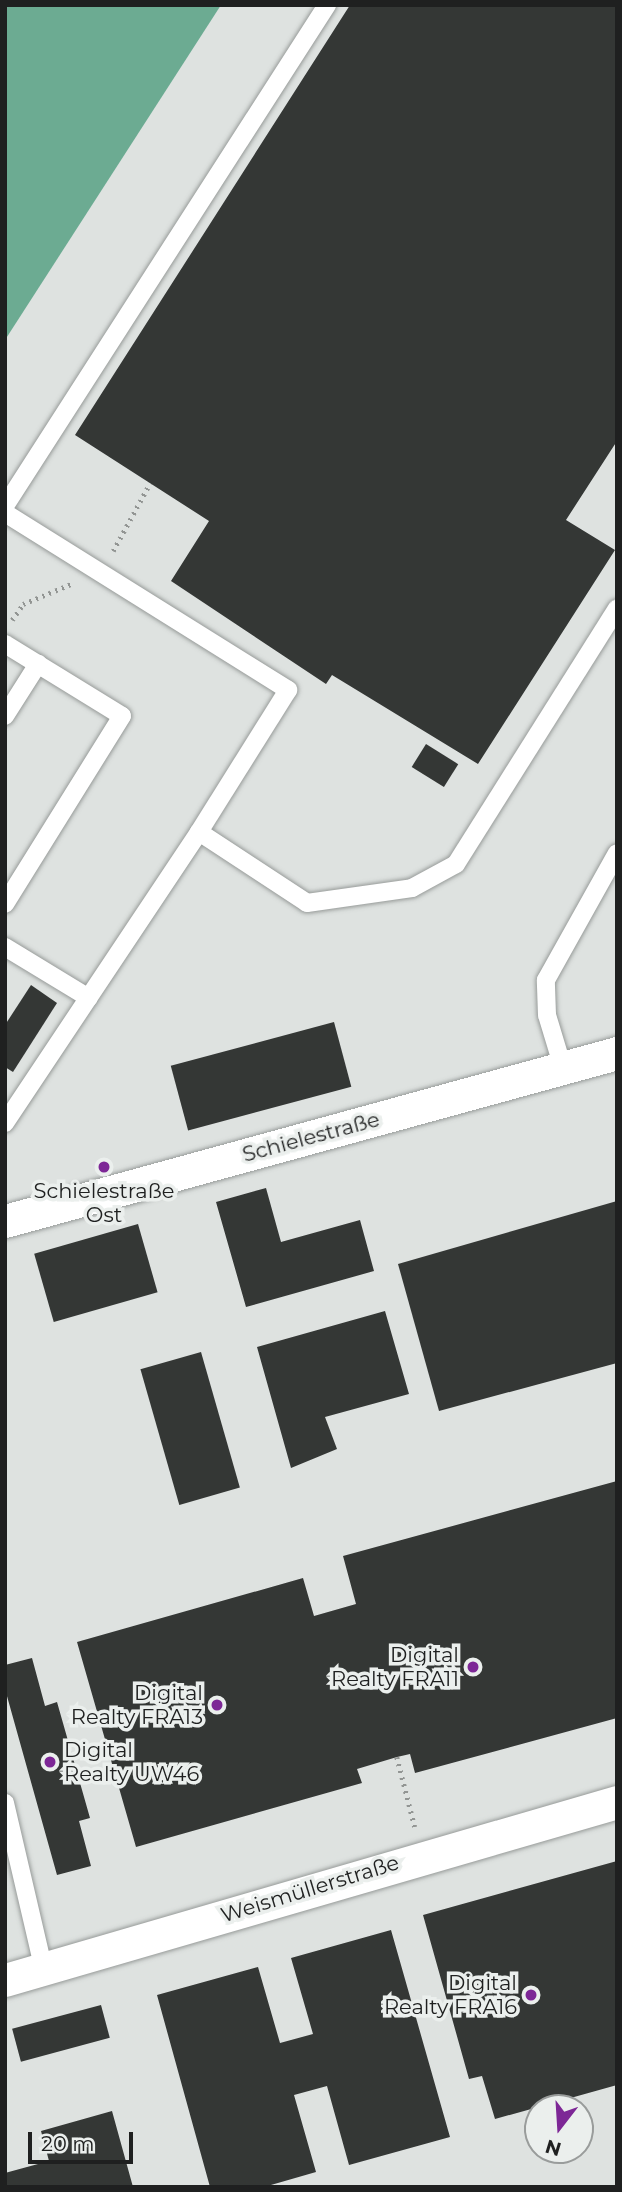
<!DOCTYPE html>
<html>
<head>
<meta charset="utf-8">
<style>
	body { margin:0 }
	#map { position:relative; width:622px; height:2192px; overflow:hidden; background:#dee2e0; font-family:Montserrat,sans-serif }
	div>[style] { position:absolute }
	.water>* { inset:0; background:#6cab92 }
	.building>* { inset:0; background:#343735; transform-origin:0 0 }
	.path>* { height:4.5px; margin-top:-2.25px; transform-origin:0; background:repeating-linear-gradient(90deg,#929593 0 2px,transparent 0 7px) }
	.roads { filter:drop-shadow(0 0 2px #979b99) drop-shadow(0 0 2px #979b99) }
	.lane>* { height:18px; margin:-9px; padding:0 9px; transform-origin:9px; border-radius:9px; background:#fff }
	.street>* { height:33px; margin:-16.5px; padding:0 16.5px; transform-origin:16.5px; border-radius:16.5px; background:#fff }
	.dots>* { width:19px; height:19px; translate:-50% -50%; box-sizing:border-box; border:4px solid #ebefed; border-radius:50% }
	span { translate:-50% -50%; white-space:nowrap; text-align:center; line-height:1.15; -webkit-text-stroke:7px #ebefed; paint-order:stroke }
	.street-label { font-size:21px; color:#1f2020 }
	.poi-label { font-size:21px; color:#1f2020 }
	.right { translate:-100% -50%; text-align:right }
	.left { translate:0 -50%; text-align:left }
	.frame { position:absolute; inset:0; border:7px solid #1f2020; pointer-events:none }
	.north { position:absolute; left:524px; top:2094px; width:70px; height:70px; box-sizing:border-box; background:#ebefed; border:2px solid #999c9b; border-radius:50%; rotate:197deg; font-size:19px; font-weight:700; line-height:28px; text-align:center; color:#1f2020 }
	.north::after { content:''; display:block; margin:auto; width:24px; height:32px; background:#7d2796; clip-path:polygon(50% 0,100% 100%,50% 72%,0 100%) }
	.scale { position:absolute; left:28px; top:2132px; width:105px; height:32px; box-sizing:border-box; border:4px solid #1f2020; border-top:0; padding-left:9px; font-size:21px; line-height:24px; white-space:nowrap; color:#1f2020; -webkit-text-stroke:5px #ebefed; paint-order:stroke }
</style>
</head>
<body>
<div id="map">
	<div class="water">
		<div style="clip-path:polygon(5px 5px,221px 5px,5px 340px)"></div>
	</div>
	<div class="building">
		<div style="clip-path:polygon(350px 5px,617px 5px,617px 441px,566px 520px,615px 550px,478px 764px,332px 675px,326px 684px,171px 581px,209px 521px,75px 435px)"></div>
		<div style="left:426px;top:744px;width:38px;height:27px;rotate:32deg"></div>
		<div style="clip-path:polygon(31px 985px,57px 1003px,13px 1072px,5px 1067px,5px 1025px)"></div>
		<div style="left:334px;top:1022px;width:67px;height:169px;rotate:75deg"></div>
		<div style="clip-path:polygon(266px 1188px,281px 1242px,360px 1220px,374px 1271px,246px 1307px,216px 1202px)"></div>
		<div style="clip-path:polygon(617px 1201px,617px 1363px,439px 1411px,398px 1264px)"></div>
		<div style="left:138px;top:1224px;width:71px;height:108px;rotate:74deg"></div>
		<div style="clip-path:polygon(385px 1311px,409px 1394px,325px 1417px,337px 1449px,291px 1468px,257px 1347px)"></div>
		<div style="left:201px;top:1352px;width:141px;height:63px;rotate:74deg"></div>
		<div style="clip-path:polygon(617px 1481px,617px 1718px,415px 1773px,410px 1754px,397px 1757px,357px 1769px,362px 1783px,136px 1847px,77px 1642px,303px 1578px,314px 1616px,356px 1604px,343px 1556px)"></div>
		<div style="clip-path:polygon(32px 1658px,45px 1706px,57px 1702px,90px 1818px,79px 1821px,91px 1866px,57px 1875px,5px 1689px,5px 1665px)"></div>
		<div style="clip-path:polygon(617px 1861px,617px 2085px,495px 2119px,482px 2076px,469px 2079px,423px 1915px)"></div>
		<div style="clip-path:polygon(391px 1930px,450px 2137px,349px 2165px,327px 2086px,294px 2095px,316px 2172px,264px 2187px,210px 2187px,157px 1995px,258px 1967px,280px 2043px,313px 2034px,291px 1958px)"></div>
		<div style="left:101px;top:2005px;width:34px;height:92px;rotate:75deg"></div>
		<div style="clip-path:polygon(112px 2111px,133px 2187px,5px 2187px,5px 2173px,49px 2161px,41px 2131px)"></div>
	</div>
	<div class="path">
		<div style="left:113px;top:551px;width:77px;rotate:-61.4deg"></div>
		<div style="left:12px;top:620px;width:19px;rotate:-55deg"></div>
		<div style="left:23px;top:604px;width:52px;rotate:-22.6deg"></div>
		<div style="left:397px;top:1757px;width:72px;rotate:75.6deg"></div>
	</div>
	<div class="roads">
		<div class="lane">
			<div style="left:5px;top:506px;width:596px;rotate:-57.27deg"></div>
			<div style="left:5px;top:513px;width:334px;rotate:32deg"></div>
			<div style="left:288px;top:690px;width:168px;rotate:122.1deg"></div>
			<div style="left:5px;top:644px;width:137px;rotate:31.6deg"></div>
			<div style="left:122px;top:716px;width:221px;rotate:121.9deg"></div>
			<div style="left:5px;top:716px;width:62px;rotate:-57.6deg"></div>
			<div style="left:5px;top:947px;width:98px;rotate:31.3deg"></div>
			<div style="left:563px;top:1068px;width:55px;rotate:-106.8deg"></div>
			<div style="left:547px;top:1015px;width:35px;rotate:-92deg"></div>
			<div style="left:546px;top:980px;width:145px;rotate:-60.8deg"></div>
			<div style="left:5px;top:1123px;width:350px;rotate:-56.3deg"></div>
			<div style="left:199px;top:832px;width:129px;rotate:33.3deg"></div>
			<div style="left:307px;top:903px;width:106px;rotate:-8.1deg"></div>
			<div style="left:412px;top:888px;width:50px;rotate:-28.6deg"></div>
			<div style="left:456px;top:864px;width:302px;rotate:-57.8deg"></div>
			<div style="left:5px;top:1803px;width:171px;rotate:76.9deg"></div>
		</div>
		<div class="street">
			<div style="left:5px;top:1221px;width:635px;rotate:-15.35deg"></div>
			<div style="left:5px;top:1980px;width:637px;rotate:-16.22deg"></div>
		</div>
	</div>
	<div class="dots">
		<div style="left:104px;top:1167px;background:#7d2796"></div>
		<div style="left:473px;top:1667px;background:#7d2796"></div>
		<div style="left:217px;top:1705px;background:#7d2796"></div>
		<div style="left:50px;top:1762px;background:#7d2796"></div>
		<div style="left:531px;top:1995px;background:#7d2796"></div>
	</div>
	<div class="street-label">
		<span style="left:311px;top:1137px;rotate:-15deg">Schielestraße</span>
		<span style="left:310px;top:1889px;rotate:-17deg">Weismüllerstraße</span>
	</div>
	<div class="poi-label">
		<span style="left:104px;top:1203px">Schielestraße<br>Ost</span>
		<span class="right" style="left:459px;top:1667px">Digital<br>Realty FRA11</span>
		<span class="right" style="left:203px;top:1705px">Digital<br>Realty FRA13</span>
		<span class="left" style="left:64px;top:1762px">Digital<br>Realty UW46</span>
		<span class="right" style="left:517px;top:1995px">Digital<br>Realty FRA16</span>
	</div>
	<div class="frame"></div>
	<div class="north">N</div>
	<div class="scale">20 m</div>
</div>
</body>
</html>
